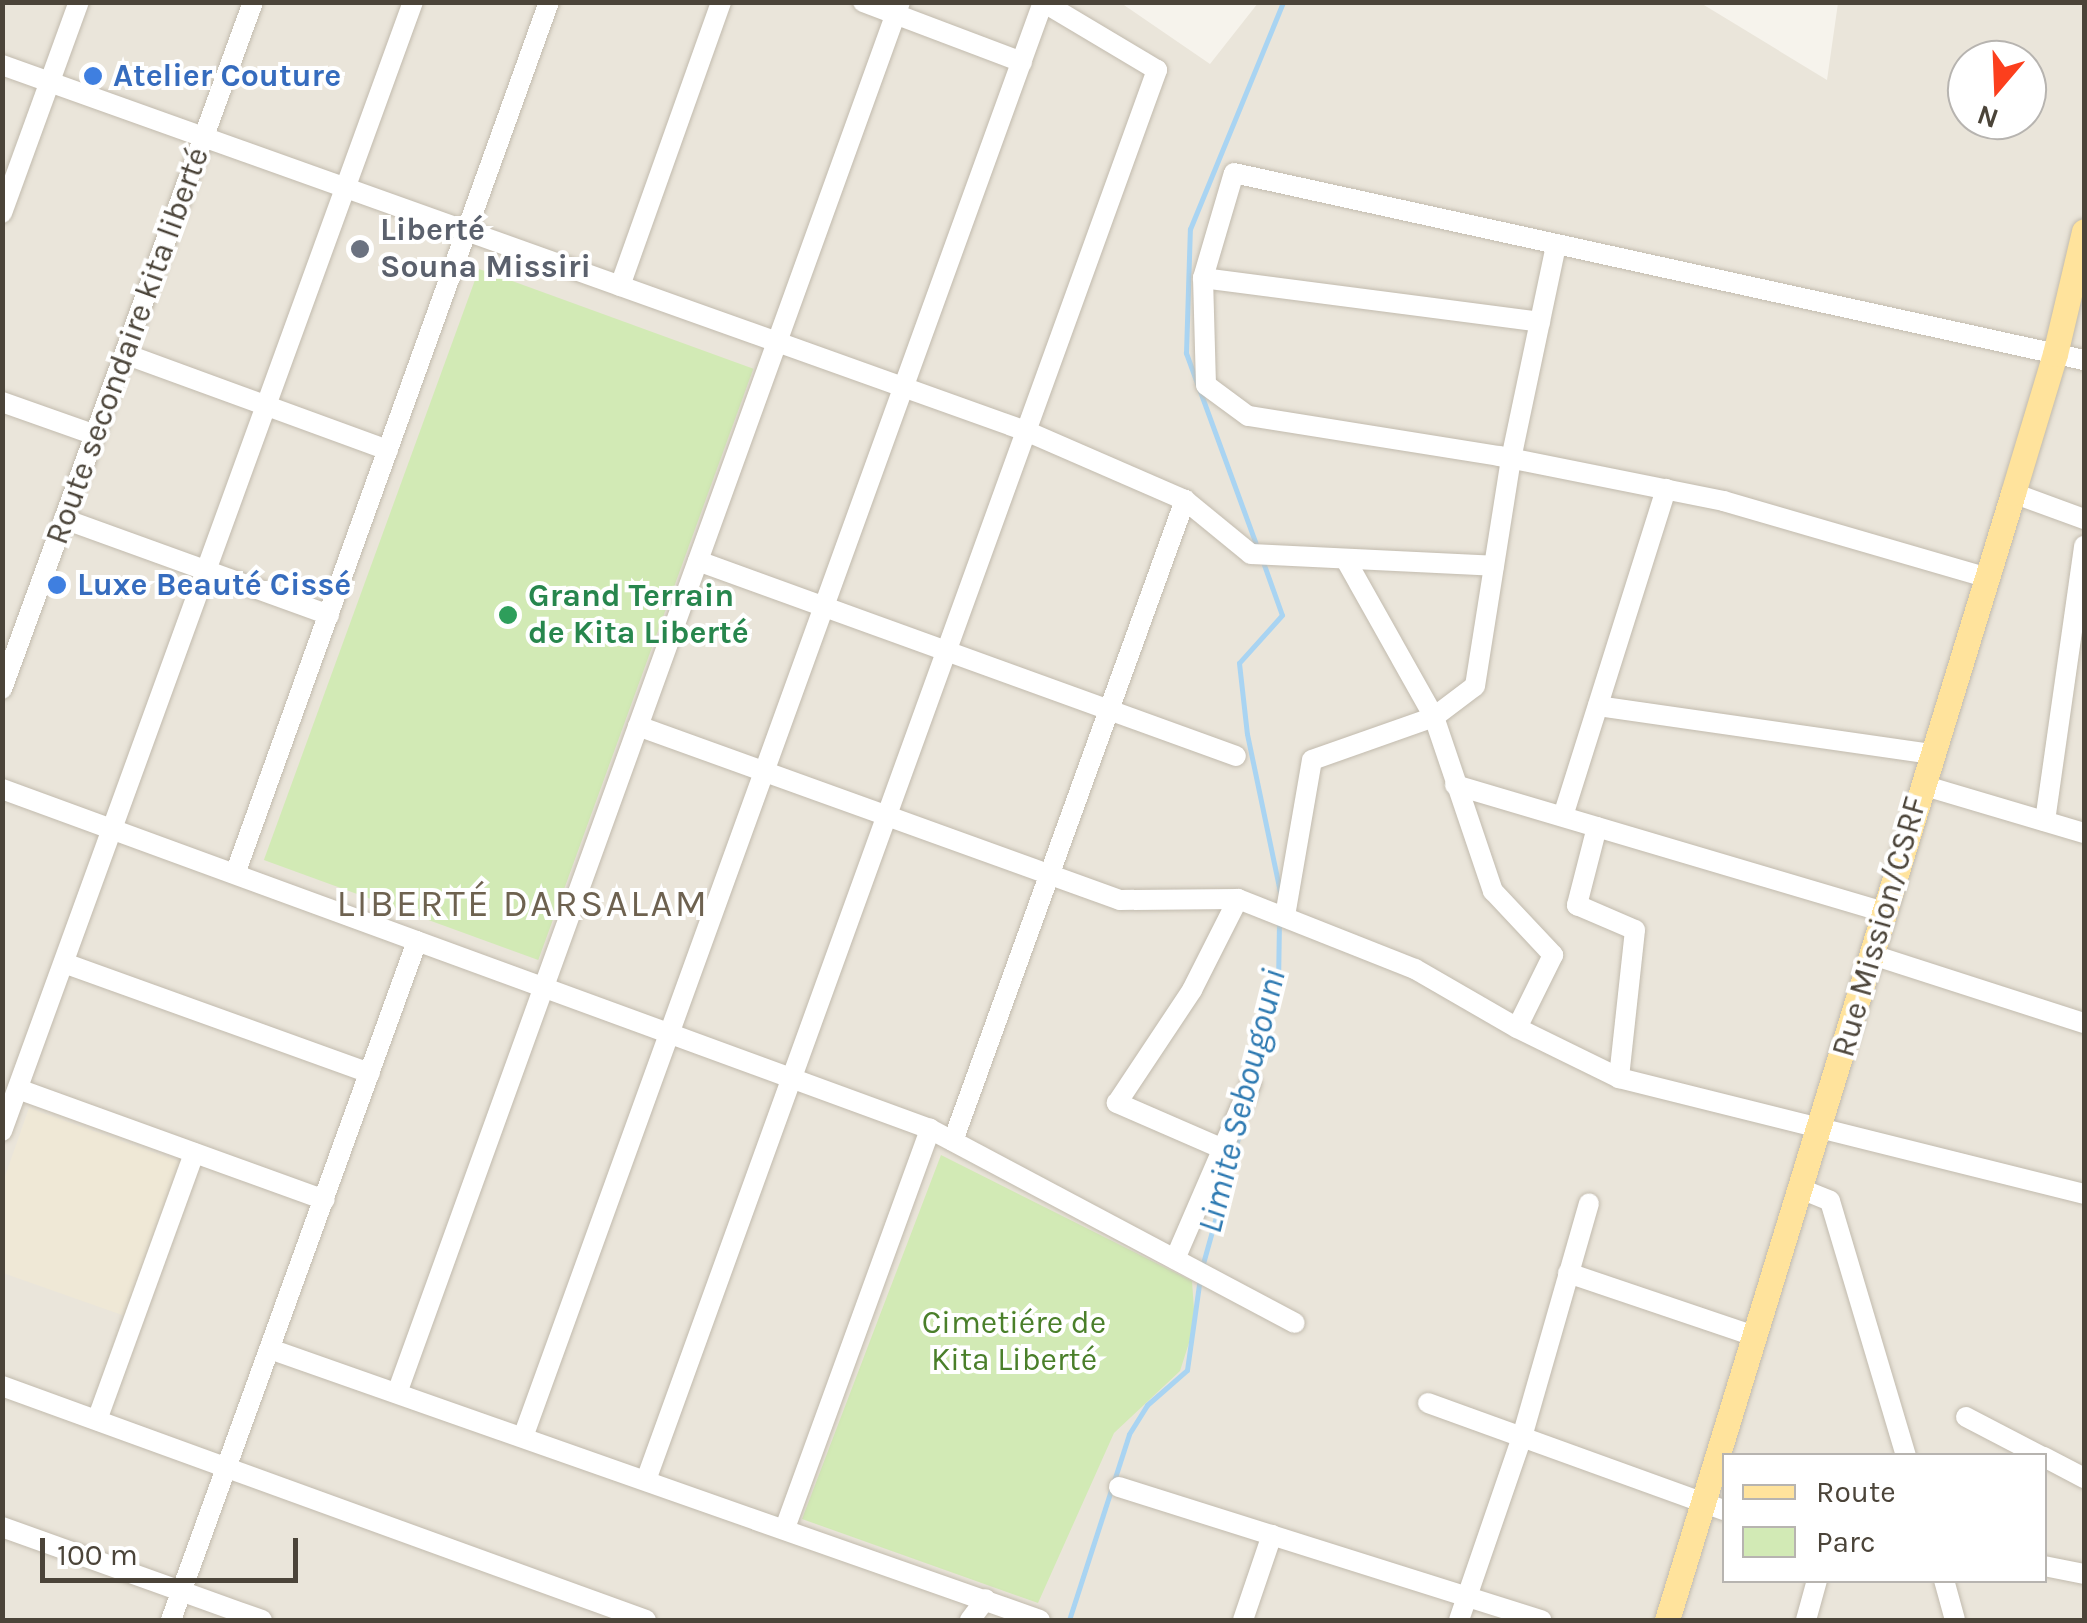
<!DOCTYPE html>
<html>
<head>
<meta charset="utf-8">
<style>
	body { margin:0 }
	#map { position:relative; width:2087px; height:1623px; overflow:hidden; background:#f6f3ec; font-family:Karla,sans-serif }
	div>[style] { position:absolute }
	.residential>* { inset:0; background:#eae5da }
	.education>* { inset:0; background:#efe8d6 }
	.green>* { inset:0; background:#d2eab5; transform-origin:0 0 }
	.stream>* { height:5px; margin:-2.5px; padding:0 2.5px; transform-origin:2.5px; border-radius:2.5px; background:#a9d4f2 }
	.roads { filter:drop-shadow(0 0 2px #c2bbae) drop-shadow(0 0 2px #c2bbae) }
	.minor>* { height:20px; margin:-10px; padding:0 10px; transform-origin:10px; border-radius:10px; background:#fff }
	.major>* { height:25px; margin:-12.5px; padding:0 12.5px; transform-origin:12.5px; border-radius:12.5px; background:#ffe39c }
	.dots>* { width:28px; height:28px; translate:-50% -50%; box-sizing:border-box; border:5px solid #fff; border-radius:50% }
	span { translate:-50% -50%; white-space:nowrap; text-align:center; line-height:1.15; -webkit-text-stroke:8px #fff; paint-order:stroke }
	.shop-label { font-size:32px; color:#366cbe; font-weight:700 }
	.left { translate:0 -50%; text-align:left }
	.worship-label { font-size:32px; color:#5b616d; font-weight:700 }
	.street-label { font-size:32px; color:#4b4439 }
	.leisure-label { font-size:32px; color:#27864d; font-weight:700 }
	.park-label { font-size:32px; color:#4a7f2a }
	.water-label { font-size:35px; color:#2e7ab2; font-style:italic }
	.quarter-label { font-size:38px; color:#6e6250; letter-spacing:2.5px }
	.frame { position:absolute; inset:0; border:5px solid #4b4439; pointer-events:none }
	.legend { position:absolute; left:1722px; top:1453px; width:325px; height:130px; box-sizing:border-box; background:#fff; border:2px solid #b7b4b0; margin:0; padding:12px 18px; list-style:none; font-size:30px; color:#4b4439 }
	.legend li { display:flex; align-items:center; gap:20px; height:50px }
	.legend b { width:50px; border:2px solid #b7b4b0 }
	.north { position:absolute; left:1947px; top:40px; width:100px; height:100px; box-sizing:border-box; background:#fff; border:2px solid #b7b4b0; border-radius:50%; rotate:199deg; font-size:28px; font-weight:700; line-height:40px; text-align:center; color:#4b4439 }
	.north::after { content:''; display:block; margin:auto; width:35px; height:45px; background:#fc3f1d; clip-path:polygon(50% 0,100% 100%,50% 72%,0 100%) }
	.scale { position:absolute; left:40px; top:1538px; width:258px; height:45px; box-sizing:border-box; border:5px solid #4b4439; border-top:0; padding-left:12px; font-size:30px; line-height:35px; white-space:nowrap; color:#4b4439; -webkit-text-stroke:8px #fff; paint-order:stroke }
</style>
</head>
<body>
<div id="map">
	<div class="residential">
		<div style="clip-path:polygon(evenodd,1699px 2px,1827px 80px,1838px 3px,2084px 3px,2084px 1620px,3px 1620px,3px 3px,1121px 3px,1210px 64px,1258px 3px,1699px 2px,1967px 60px,2027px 60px,2027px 120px,1967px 120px,1967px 60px,1699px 2px,1724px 1456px,2044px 1456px,2044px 1580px,1724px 1580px,1724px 1456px)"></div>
	</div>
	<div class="education">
		<div style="clip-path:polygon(29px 1108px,181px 1162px,125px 1316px,3px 1273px,3px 1182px)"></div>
	</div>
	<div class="green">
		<div style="left:479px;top:269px;width:292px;height:629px;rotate:20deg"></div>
		<div style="clip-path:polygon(941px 1155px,1192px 1281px,1195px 1324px,1180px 1371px,1114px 1433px,1038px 1603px,802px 1519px)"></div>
	</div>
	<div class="stream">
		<div style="left:1257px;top:547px;width:207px;rotate:-110.1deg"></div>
		<div style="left:1186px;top:353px;width:124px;rotate:-88.2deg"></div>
		<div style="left:1190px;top:229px;width:245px;rotate:-67.7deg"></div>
		<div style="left:1263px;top:562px;width:56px;rotate:70.3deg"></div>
		<div style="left:1282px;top:615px;width:64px;rotate:131.9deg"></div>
		<div style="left:1239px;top:663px;width:71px;rotate:83.6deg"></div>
		<div style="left:1247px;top:734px;width:161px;rotate:78.2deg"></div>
		<div style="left:1254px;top:1079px;width:97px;rotate:-75.7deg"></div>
		<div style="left:1278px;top:985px;width:62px;rotate:-89.1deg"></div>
		<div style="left:1202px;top:1267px;width:134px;rotate:-74.4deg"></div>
		<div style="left:1069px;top:1620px;width:195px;rotate:-72.1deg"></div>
		<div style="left:1129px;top:1434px;width:34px;rotate:-58deg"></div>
		<div style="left:1147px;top:1405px;width:53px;rotate:-41.2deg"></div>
		<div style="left:1187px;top:1370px;width:94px;rotate:-82deg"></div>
	</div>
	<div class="roads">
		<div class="minor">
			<div style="left:863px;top:2px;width:170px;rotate:20.7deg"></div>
			<div style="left:2px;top:65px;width:1087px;rotate:19.67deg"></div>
			<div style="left:1026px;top:431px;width:173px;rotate:23.5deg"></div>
			<div style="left:1185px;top:500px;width:85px;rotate:39.3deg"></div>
			<div style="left:1251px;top:554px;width:243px;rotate:2.8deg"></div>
			<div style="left:2px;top:213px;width:225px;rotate:-70deg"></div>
			<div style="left:1203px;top:278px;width:340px;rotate:7.4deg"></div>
			<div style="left:620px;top:286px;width:301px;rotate:-70.4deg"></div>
			<div style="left:125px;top:354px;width:280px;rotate:20.1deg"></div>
			<div style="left:2px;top:402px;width:99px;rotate:19.5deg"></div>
			<div style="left:2013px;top:493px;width:76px;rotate:20.1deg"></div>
			<div style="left:64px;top:519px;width:282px;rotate:19.9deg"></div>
			<div style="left:698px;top:561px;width:572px;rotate:19.92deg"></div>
			<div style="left:1347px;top:562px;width:178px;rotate:60.7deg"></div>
			<div style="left:1434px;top:717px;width:184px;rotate:71.3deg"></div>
			<div style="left:1493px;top:891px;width:88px;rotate:46.8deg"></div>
			<div style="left:1553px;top:955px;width:81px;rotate:116.3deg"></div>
			<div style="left:1985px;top:577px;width:272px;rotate:-163.8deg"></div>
			<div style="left:1724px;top:501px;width:229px;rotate:-168.7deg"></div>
			<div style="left:1499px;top:456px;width:254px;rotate:-170.9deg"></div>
			<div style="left:1248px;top:416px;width:52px;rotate:-143.6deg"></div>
			<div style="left:1206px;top:385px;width:107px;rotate:-91.6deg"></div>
			<div style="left:1203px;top:278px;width:109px;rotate:-73.6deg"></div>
			<div style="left:1234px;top:173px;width:870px;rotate:12.41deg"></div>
			<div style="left:2px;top:689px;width:731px;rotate:-69.93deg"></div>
			<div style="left:1598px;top:706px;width:335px;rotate:8.2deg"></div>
			<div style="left:638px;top:726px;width:512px;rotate:19.85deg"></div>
			<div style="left:1120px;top:900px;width:118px;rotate:-0.5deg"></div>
			<div style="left:1238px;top:899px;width:190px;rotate:21.6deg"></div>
			<div style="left:1415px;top:969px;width:118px;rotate:30deg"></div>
			<div style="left:1517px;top:1028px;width:114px;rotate:26.1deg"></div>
			<div style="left:1619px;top:1078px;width:479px;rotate:14deg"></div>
			<div style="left:1455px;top:785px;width:450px;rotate:16.5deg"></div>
			<div style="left:1922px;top:785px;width:169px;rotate:16.5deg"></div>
			<div style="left:2px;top:789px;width:988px;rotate:20.12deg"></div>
			<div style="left:930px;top:1129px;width:413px;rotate:28deg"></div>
			<div style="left:1563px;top:816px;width:343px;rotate:-72.5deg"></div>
			<div style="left:2045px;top:821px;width:278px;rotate:-81.9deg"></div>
			<div style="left:1597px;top:827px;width:81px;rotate:104.4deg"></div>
			<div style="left:1577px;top:905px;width:63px;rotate:23.3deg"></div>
			<div style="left:1635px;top:930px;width:149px;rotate:96.2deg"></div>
			<div style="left:235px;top:874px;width:927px;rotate:-70.2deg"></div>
			<div style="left:1285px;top:916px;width:158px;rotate:-80.2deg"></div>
			<div style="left:1312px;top:760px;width:129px;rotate:-19.4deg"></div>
			<div style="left:1434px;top:717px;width:51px;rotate:-37.1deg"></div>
			<div style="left:1475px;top:686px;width:230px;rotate:-81deg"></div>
			<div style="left:1511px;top:459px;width:218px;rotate:-78.1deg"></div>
			<div style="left:1873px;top:955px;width:222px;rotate:17.9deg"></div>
			<div style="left:64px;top:963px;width:325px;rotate:19.8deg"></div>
			<div style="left:18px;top:1089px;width:326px;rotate:19.9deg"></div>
			<div style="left:2px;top:1131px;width:1201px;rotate:-70deg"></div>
			<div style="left:953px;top:1141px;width:682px;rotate:-70.1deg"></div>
			<div style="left:1223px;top:1149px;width:116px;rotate:-156.5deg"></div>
			<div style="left:1117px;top:1103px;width:136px;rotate:-56.4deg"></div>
			<div style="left:1192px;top:990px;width:102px;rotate:-63.2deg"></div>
			<div style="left:1801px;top:1189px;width:31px;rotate:22deg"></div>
			<div style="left:1830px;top:1201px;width:266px;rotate:73.4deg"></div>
			<div style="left:1175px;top:1259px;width:192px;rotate:-66.6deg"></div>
			<div style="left:1568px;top:1273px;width:196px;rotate:18.7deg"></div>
			<div style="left:270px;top:1349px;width:816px;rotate:19.39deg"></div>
			<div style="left:2px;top:1386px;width:685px;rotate:19.97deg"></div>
			<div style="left:397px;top:1393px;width:1479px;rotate:-70.12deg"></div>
			<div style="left:1428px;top:1403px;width:315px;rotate:19.9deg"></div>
			<div style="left:1966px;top:1417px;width:85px;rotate:27.5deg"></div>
			<div style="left:97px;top:1420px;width:284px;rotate:-70deg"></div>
			<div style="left:523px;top:1437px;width:1526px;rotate:-70.08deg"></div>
			<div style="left:2044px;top:1457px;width:45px;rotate:27.7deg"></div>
			<div style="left:646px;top:1480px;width:1500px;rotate:-70.08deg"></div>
			<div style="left:1157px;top:70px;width:133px;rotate:-149.2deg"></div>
			<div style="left:1119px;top:1487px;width:443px;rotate:17.5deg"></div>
			<div style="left:2px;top:1527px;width:276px;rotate:19.7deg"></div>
			<div style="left:785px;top:1528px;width:425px;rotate:-70deg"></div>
			<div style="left:2044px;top:1566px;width:41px;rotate:11.3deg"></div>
			<div style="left:1944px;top:1580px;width:41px;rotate:74.6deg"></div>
			<div style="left:171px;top:1620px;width:722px;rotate:-70.08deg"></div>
			<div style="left:970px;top:1620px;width:26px;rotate:-53deg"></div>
			<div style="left:1243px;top:1620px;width:90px;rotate:-71.2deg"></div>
			<div style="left:1459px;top:1620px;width:194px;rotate:-71deg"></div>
			<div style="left:1522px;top:1437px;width:243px;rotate:-74deg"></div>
			<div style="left:1806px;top:1620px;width:41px;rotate:-74.6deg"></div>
		</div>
		<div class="major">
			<div style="left:1667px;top:1620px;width:1179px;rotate:-72.93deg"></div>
			<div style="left:2013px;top:493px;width:145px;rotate:-73.2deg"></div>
			<div style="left:2055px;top:354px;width:126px;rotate:-76.7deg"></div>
		</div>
	</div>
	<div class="dots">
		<div style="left:93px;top:76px;background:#3f7fe0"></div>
		<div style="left:360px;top:249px;background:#6b7280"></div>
		<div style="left:57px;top:585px;background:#3f7fe0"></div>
		<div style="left:508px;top:615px;background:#2e9e5b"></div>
	</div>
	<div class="shop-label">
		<span class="left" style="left:113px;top:76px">Atelier Couture</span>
		<span class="left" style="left:77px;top:585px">Luxe Beauté Cissé</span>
	</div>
	<div class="worship-label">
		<span class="left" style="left:380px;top:249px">Liberté<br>Souna Missiri</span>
	</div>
	<div class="street-label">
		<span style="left:128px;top:346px;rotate:-70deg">Route secondaire kita liberté</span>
		<span style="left:1880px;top:927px;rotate:-74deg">Rue Mission/CSRF</span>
	</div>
	<div class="leisure-label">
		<span class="left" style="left:528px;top:615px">Grand Terrain<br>de Kita Liberté</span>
	</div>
	<div class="park-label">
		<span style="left:1014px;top:1342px">Cimetiére de<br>Kita Liberté</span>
	</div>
	<div class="water-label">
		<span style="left:1242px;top:1101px;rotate:-76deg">Limite Sebougouni</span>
	</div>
	<div class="quarter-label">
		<span style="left:523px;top:904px">LIBERTÉ DARSALAM</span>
	</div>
	<div class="frame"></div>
	<ul class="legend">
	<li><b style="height:12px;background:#ffe39c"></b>Route</li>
	<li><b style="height:28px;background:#d2eab5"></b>Parc</li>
	</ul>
	<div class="north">N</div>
	<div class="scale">100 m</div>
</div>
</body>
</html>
